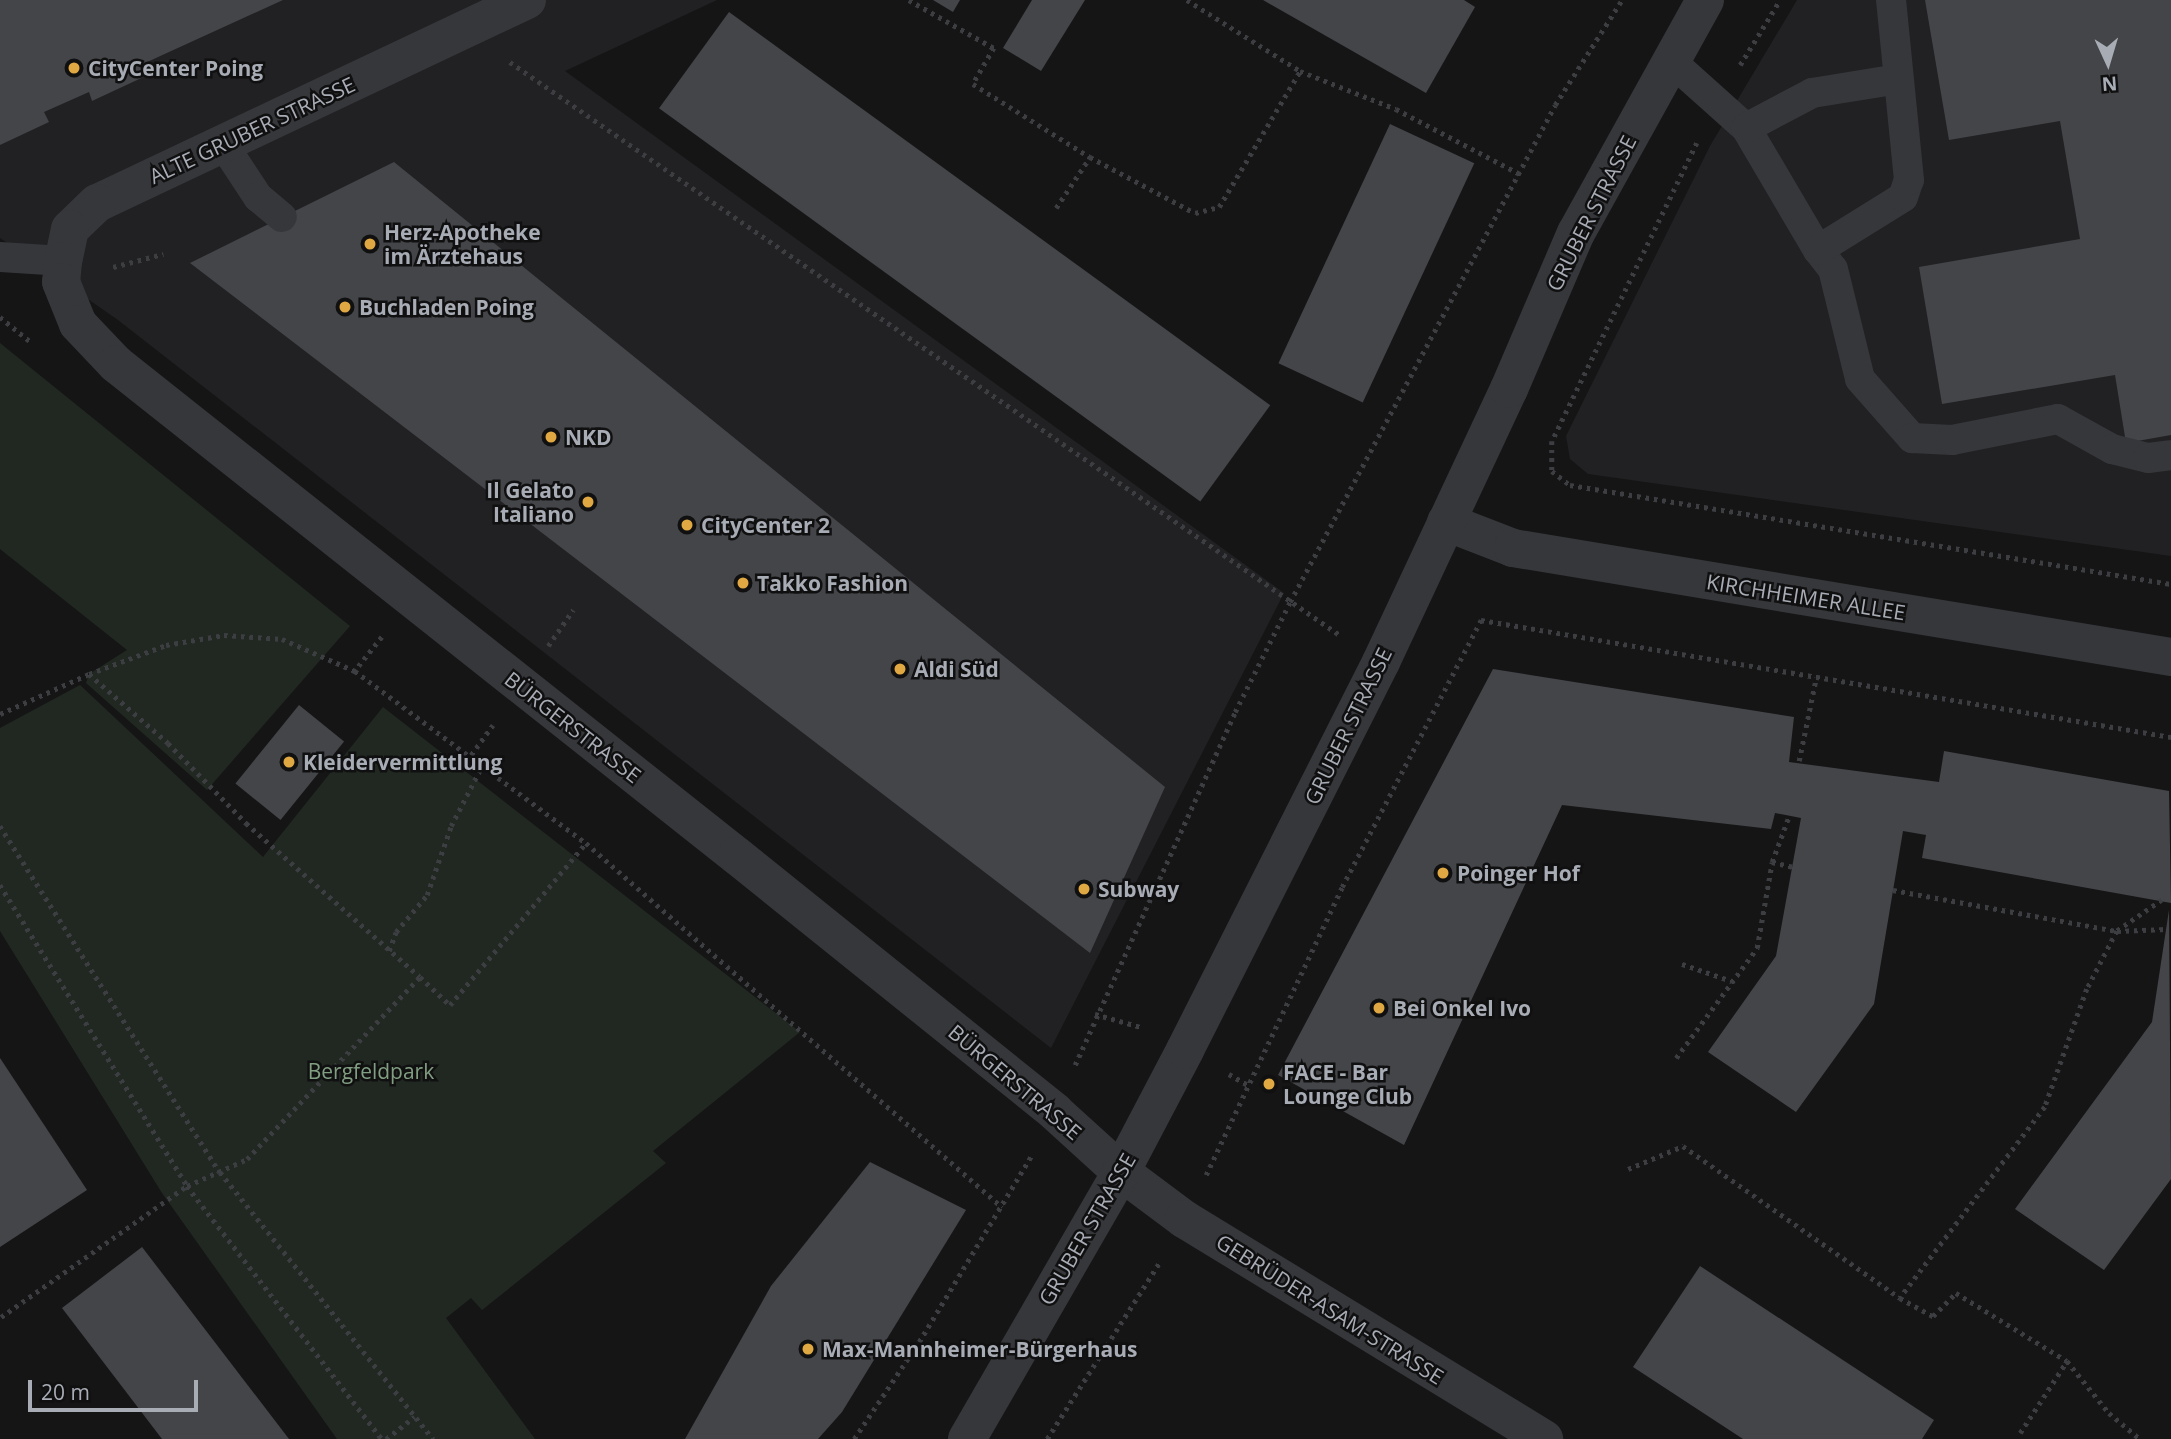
<!DOCTYPE html>
<html>
<head>
<meta charset="utf-8">
<style>
	body { margin:0 }
	#map { position:relative; width:2171px; height:1439px; overflow:hidden; background:#151516; font-family:"Open Sans",sans-serif }
	div>[style] { position:absolute }
	.built>* { inset:0; background:#212123 }
	.green>* { inset:0; background:#212822 }
	.building>* { inset:0; background:#444549; transform-origin:0 0 }
	.path>* { height:4.5px; margin-top:-2.25px; transform-origin:0; background:repeating-linear-gradient(90deg,#3c3e42 0 3.5px,transparent 0 8.5px) }
	.service>* { height:30px; margin:-15px; padding:0 15px; transform-origin:15px; border-radius:15px; background:#36373b }
	.minor>* { height:38px; margin:-19px; padding:0 19px; transform-origin:19px; border-radius:19px; background:#36373b }
	.tertiary>* { height:38px; margin:-19px; padding:0 19px; transform-origin:19px; border-radius:19px; background:#36373b }
	.dots>* { width:19px; height:19px; translate:-50% -50%; box-sizing:border-box; border:4px solid #101011; border-radius:50% }
	span { translate:-50% -50%; white-space:nowrap; text-align:center; line-height:1.15; -webkit-text-stroke:5px #101011; paint-order:stroke }
	.poi-label { font-size:21px; color:#a8acb5; font-weight:700 }
	.left { translate:0 -50%; text-align:left }
	.right { translate:-100% -50%; text-align:right }
	.street-label { font-size:21px; color:#a8acb5 }
	.park-label { font-size:21px; color:#819e82 }
	.north { position:absolute; left:2073px; top:28px; width:70px; height:70px; -webkit-text-stroke:5px #101011; paint-order:stroke; rotate:176deg; font-size:19px; font-weight:700; line-height:28px; text-align:center; color:#a8acb5 }
	.north::after { content:''; display:block; margin:auto; width:24px; height:32px; background:#a8acb5; clip-path:polygon(50% 0,100% 100%,50% 72%,0 100%) }
	.scale { position:absolute; left:28px; top:1380px; width:170px; height:32px; box-sizing:border-box; border:4px solid #a8acb5; border-top:0; padding-left:9px; font-size:21px; line-height:24px; white-space:nowrap; color:#a8acb5; -webkit-text-stroke:5px #101011; paint-order:stroke }
</style>
</head>
<body>
<div id="map">
	<div class="built">
		<div style="clip-path:polygon(0 0,717px 0,565px 71px,1284px 593px,1051px 1048px,118px 320px,0 238px)"></div>
		<div style="clip-path:polygon(1797px 0,2171px 0,2171px 556px,1588px 474px,1570px 459px,1566px 436px,1710px 146px)"></div>
	</div>
	<div class="green">
		<div style="clip-path:polygon(0 343px,350px 626px,207px 790px,86px 683px,89px 674px,127px 650px,0 549px)"></div>
		<div style="clip-path:polygon(80px 685px,263px 857px,383px 707px,800px 1032px,653px 1151px,666px 1163px,482px 1310px,471px 1298px,446px 1318px,535px 1439px,337px 1439px,162px 1193px,0 931px,0 728px)"></div>
	</div>
	<div class="building">
		<div style="clip-path:polygon(0 0,283px 0,145px 63px,150px 74px,92px 101px,89px 92px,44px 112px,49px 122px,0 145px)"></div>
		<div style="clip-path:polygon(933px 0,960px 0,953px 12px)"></div>
		<div style="clip-path:polygon(1032px 0,1085px 0,1041px 71px,1003px 48px)"></div>
		<div style="clip-path:polygon(1263px 0,1464px 0,1475px 7px,1426px 93px)"></div>
		<div style="clip-path:polygon(1925px 0,2171px 0,2171px 435px,2126px 443px,2115px 375px,1942px 404px,1919px 267px,2080px 239px,2060px 121px,1949px 140px)"></div>
		<div style="left:729px;top:12px;width:669px;height:119px;rotate:36deg"></div>
		<div style="left:1390px;top:124px;width:93px;height:264px;rotate:25deg"></div>
		<div style="clip-path:polygon(394px 162px,1165px 787px,1090px 953px,190px 263px)"></div>
		<div style="clip-path:polygon(1493px 669px,1794px 717px,1789px 762px,1939px 782px,1944px 751px,2169px 791px,2171px 903px,1922px 858px,1926px 835px,1903px 831px,1874px 1004px,1796px 1112px,1708px 1052px,1776px 956px,1801px 818px,1775px 813px,1771px 829px,1562px 805px,1404px 1145px,1278px 1075px)"></div>
		<div style="left:299px;top:705px;width:58px;height:101px;rotate:39deg"></div>
		<div style="clip-path:polygon(2169px 910px,2171px 1179px,2104px 1270px,2015px 1209px,2152px 1022px)"></div>
		<div style="clip-path:polygon(0 1058px,87px 1190px,0 1247px)"></div>
		<div style="clip-path:polygon(870px 1162px,966px 1210px,842px 1412px,818px 1439px,685px 1439px,771px 1286px)"></div>
		<div style="clip-path:polygon(142px 1247px,289px 1439px,162px 1439px,62px 1308px)"></div>
		<div style="clip-path:polygon(1700px 1266px,1934px 1420px,1922px 1439px,1743px 1439px,1633px 1367px)"></div>
	</div>
	<div class="path">
		<div style="left:909px;top:0;width:98px;rotate:29.5deg"></div>
		<div style="left:994px;top:48px;width:42px;rotate:120.3deg"></div>
		<div style="left:973px;top:84px;width:138px;rotate:32deg"></div>
		<div style="left:1090px;top:157px;width:119px;rotate:28.1deg"></div>
		<div style="left:1195px;top:213px;width:25px;rotate:-14deg"></div>
		<div style="left:1219px;top:207px;width:158px;rotate:-59.2deg"></div>
		<div style="left:1187px;top:0;width:133px;rotate:32.1deg"></div>
		<div style="left:1300px;top:71px;width:103px;rotate:21.6deg"></div>
		<div style="left:1396px;top:109px;width:140px;rotate:27.7deg"></div>
		<div style="left:510px;top:62px;width:1010px;rotate:34.63deg"></div>
		<div style="left:1740px;top:65px;width:76px;rotate:-58.4deg"></div>
		<div style="left:1697px;top:143px;width:331px;rotate:115.9deg"></div>
		<div style="left:1552px;top:441px;width:30px;rotate:90deg"></div>
		<div style="left:1552px;top:471px;width:23px;rotate:38deg"></div>
		<div style="left:1570px;top:485px;width:609px;rotate:9.35deg"></div>
		<div style="left:1056px;top:208px;width:61px;rotate:-56.3deg"></div>
		<div style="left:113px;top:267px;width:52px;rotate:-14.6deg"></div>
		<div style="left:0;top:317px;width:38px;rotate:39deg"></div>
		<div style="left:382px;top:637px;width:43px;rotate:128.5deg"></div>
		<div style="left:355px;top:671px;width:288px;rotate:36.7deg"></div>
		<div style="left:586px;top:843px;width:553px;rotate:41.19deg"></div>
		<div style="left:548px;top:646px;width:44px;rotate:-55.2deg"></div>
		<div style="left:89px;top:674px;width:105px;rotate:41.1deg"></div>
		<div style="left:168px;top:743px;width:112px;rotate:45.7deg"></div>
		<div style="left:246px;top:823px;width:232px;rotate:41.5deg"></div>
		<div style="left:0;top:714px;width:98px;rotate:-24.2deg"></div>
		<div style="left:89px;top:674px;width:82px;rotate:-20.6deg"></div>
		<div style="left:166px;top:645px;width:59px;rotate:-9.8deg"></div>
		<div style="left:224px;top:635px;width:58px;rotate:3.9deg"></div>
		<div style="left:282px;top:639px;width:80px;rotate:23.7deg"></div>
		<div style="left:471px;top:755px;width:37px;rotate:-54deg"></div>
		<div style="left:1799px;top:761px;width:85px;rotate:-78.4deg"></div>
		<div style="left:0;top:826px;width:410px;rotate:57.6deg"></div>
		<div style="left:220px;top:1172px;width:342px;rotate:51.4deg"></div>
		<div style="left:1772px;top:862px;width:49px;rotate:-69.7deg"></div>
		<div style="left:0;top:885px;width:354px;rotate:58.1deg"></div>
		<div style="left:187px;top:1186px;width:319px;rotate:52.4deg"></div>
		<div style="left:1893px;top:890px;width:228px;rotate:10.4deg"></div>
		<div style="left:2117px;top:931px;width:65px;rotate:117.3deg"></div>
		<div style="left:2087px;top:989px;width:125px;rotate:109.6deg"></div>
		<div style="left:2045px;top:1107px;width:240px;rotate:127.2deg"></div>
		<div style="left:2162px;top:900px;width:55px;rotate:145.4deg"></div>
		<div style="left:2117px;top:931px;width:50px;rotate:-2.3deg"></div>
		<div style="left:389px;top:951px;width:20px;rotate:-70deg"></div>
		<div style="left:396px;top:932px;width:48px;rotate:-50deg"></div>
		<div style="left:427px;top:895px;width:73px;rotate:-70.8deg"></div>
		<div style="left:451px;top:826px;width:70px;rotate:-62.7deg"></div>
		<div style="left:1682px;top:964px;width:53px;rotate:18.8deg"></div>
		<div style="left:1095px;top:1014px;width:48px;rotate:15.8deg"></div>
		<div style="left:1676px;top:1058px;width:137px;rotate:-53.6deg"></div>
		<div style="left:1757px;top:948px;width:87px;rotate:-80.1deg"></div>
		<div style="left:1772px;top:862px;width:22px;rotate:13deg"></div>
		<div style="left:1075px;top:1065px;width:388px;rotate:-65.6deg"></div>
		<div style="left:1235px;top:712px;width:123px;rotate:-63.4deg"></div>
		<div style="left:1290px;top:602px;width:563px;rotate:-61.93deg"></div>
		<div style="left:1555px;top:105px;width:125px;rotate:-57.5deg"></div>
		<div style="left:1229px;top:1074px;width:24px;rotate:30deg"></div>
		<div style="left:1628px;top:1169px;width:60px;rotate:-22.7deg"></div>
		<div style="left:1683px;top:1146px;width:265px;rotate:35deg"></div>
		<div style="left:1900px;top:1298px;width:38px;rotate:29deg"></div>
		<div style="left:1933px;top:1316px;width:33px;rotate:-45deg"></div>
		<div style="left:1956px;top:1293px;width:130px;rotate:31.5deg"></div>
		<div style="left:2067px;top:1361px;width:67px;rotate:51.1deg"></div>
		<div style="left:2109px;top:1413px;width:40px;rotate:40deg"></div>
		<div style="left:1206px;top:1175px;width:318px;rotate:-64.7deg"></div>
		<div style="left:1342px;top:887px;width:301px;rotate:-62.5deg"></div>
		<div style="left:1481px;top:620px;width:700px;rotate:9.62deg"></div>
		<div style="left:1px;top:1317px;width:228px;rotate:-35.2deg"></div>
		<div style="left:187px;top:1186px;width:66px;rotate:-24.2deg"></div>
		<div style="left:247px;top:1159px;width:251px;rotate:-46.5deg"></div>
		<div style="left:420px;top:977px;width:41px;rotate:43deg"></div>
		<div style="left:450px;top:1005px;width:212px;rotate:-50deg"></div>
		<div style="left:2020px;top:1433px;width:86px;rotate:-56.9deg"></div>
		<div style="left:386px;top:1439px;width:36px;rotate:-38deg"></div>
		<div style="left:854px;top:1439px;width:117px;rotate:-56.2deg"></div>
		<div style="left:919px;top:1342px;width:218px;rotate:-58.9deg"></div>
		<div style="left:1047px;top:1439px;width:209px;rotate:-57.5deg"></div>
	</div>
	<div class="service">
		<div style="left:1671px;top:61px;width:101px;rotate:41.8deg"></div>
		<div style="left:1746px;top:128px;width:142px;rotate:59.5deg"></div>
		<div style="left:1818px;top:250px;width:24px;rotate:52deg"></div>
		<div style="left:1833px;top:269px;width:113px;rotate:76.2deg"></div>
		<div style="left:1860px;top:379px;width:79px;rotate:48.6deg"></div>
		<div style="left:1912px;top:438px;width:40px;rotate:2.9deg"></div>
		<div style="left:1952px;top:440px;width:108px;rotate:-11.2deg"></div>
		<div style="left:2058px;top:419px;width:62px;rotate:29.1deg"></div>
		<div style="left:2112px;top:449px;width:37px;rotate:14deg"></div>
		<div style="left:2148px;top:458px;width:23px;rotate:-7deg"></div>
		<div style="left:1746px;top:128px;width:75px;rotate:-27.9deg"></div>
		<div style="left:1812px;top:93px;width:87px;rotate:-9.2deg"></div>
		<div style="left:223px;top:144px;width:64px;rotate:56.6deg"></div>
		<div style="left:258px;top:197px;width:31px;rotate:40deg"></div>
		<div style="left:1818px;top:250px;width:100px;rotate:-31.9deg"></div>
		<div style="left:1903px;top:197px;width:18px;rotate:-71deg"></div>
		<div style="left:1909px;top:180px;width:181px;rotate:-95.7deg"></div>
		<div style="left:0;top:257px;width:63px;rotate:3.6deg"></div>
	</div>
	<div class="minor">
		<div style="left:527px;top:0;width:476px;rotate:154.7deg"></div>
		<div style="left:97px;top:203px;width:37px;rotate:136deg"></div>
		<div style="left:70px;top:229px;width:33px;rotate:102deg"></div>
		<div style="left:63px;top:261px;width:21px;rotate:95deg"></div>
		<div style="left:61px;top:282px;width:45px;rotate:68deg"></div>
		<div style="left:78px;top:324px;width:55px;rotate:46.5deg"></div>
		<div style="left:116px;top:364px;width:792px;rotate:38.39deg"></div>
		<div style="left:737px;top:856px;width:408px;rotate:38.8deg"></div>
		<div style="left:1055px;top:1112px;width:89px;rotate:42.3deg"></div>
		<div style="left:1121px;top:1172px;width:79px;rotate:36.7deg"></div>
		<div style="left:1184px;top:1219px;width:422px;rotate:31.4deg"></div>
		<div style="left:1446px;top:522px;width:72px;rotate:21.2deg"></div>
		<div style="left:1513px;top:548px;width:667px;rotate:9.41deg"></div>
	</div>
	<div class="tertiary">
		<div style="left:967px;top:1439px;width:308px;rotate:-60deg"></div>
		<div style="left:1121px;top:1172px;width:138px;rotate:-62.3deg"></div>
		<div style="left:1185px;top:1050px;width:435px;rotate:-63.2deg"></div>
		<div style="left:1381px;top:662px;width:302px;rotate:-64.9deg"></div>
		<div style="left:1509px;top:389px;width:170px;rotate:-66.8deg"></div>
		<div style="left:1576px;top:233px;width:266px;rotate:-61deg"></div>
	</div>
	<div class="dots">
		<div style="left:74px;top:68px;background:#dfa843"></div>
		<div style="left:370px;top:244px;background:#dfa843"></div>
		<div style="left:345px;top:307px;background:#dfa843"></div>
		<div style="left:551px;top:437px;background:#dfa843"></div>
		<div style="left:588px;top:502px;background:#dfa843"></div>
		<div style="left:687px;top:525px;background:#dfa843"></div>
		<div style="left:743px;top:583px;background:#dfa843"></div>
		<div style="left:900px;top:669px;background:#dfa843"></div>
		<div style="left:289px;top:762px;background:#dfa843"></div>
		<div style="left:1443px;top:873px;background:#dfa843"></div>
		<div style="left:1084px;top:889px;background:#dfa843"></div>
		<div style="left:1379px;top:1008px;background:#dfa843"></div>
		<div style="left:1269px;top:1084px;background:#dfa843"></div>
		<div style="left:808px;top:1349px;background:#dfa843"></div>
	</div>
	<div class="poi-label">
		<span class="left" style="left:88px;top:68px">CityCenter Poing</span>
		<span class="left" style="left:384px;top:244px">Herz-Apotheke<br>im Ärztehaus</span>
		<span class="left" style="left:359px;top:307px">Buchladen Poing</span>
		<span class="left" style="left:565px;top:437px">NKD</span>
		<span class="right" style="left:574px;top:502px">Il Gelato<br>Italiano</span>
		<span class="left" style="left:701px;top:525px">CityCenter 2</span>
		<span class="left" style="left:757px;top:583px">Takko Fashion</span>
		<span class="left" style="left:914px;top:669px">Aldi Süd</span>
		<span class="left" style="left:303px;top:762px">Kleidervermittlung</span>
		<span class="left" style="left:1457px;top:873px">Poinger Hof</span>
		<span class="left" style="left:1098px;top:889px">Subway</span>
		<span class="left" style="left:1393px;top:1008px">Bei Onkel Ivo</span>
		<span class="left" style="left:1283px;top:1084px">FACE - Bar<br>Lounge Club</span>
		<span class="left" style="left:822px;top:1349px">Max-Mannheimer-Bürgerhaus</span>
	</div>
	<div class="street-label">
		<span style="left:252px;top:130px;rotate:-25deg">ALTE GRUBER STRASSE</span>
		<span style="left:1591px;top:213px;rotate:-63deg">GRUBER STRASSE</span>
		<span style="left:1806px;top:597px;rotate:9deg">KIRCHHEIMER ALLEE</span>
		<span style="left:1348px;top:726px;rotate:-64deg">GRUBER STRASSE</span>
		<span style="left:573px;top:727px;rotate:38deg">BÜRGERSTRASSE</span>
		<span style="left:1015px;top:1082px;rotate:40deg">BÜRGERSTRASSE</span>
		<span style="left:1087px;top:1229px;rotate:-60deg">GRUBER STRASSE</span>
		<span style="left:1330px;top:1309px;rotate:32deg">GEBRÜDER-ASAM-STRASSE</span>
	</div>
	<div class="park-label">
		<span style="left:371px;top:1071px">Bergfeldpark</span>
	</div>
	<div class="north">N</div>
	<div class="scale">20 m</div>
</div>
</body>
</html>
